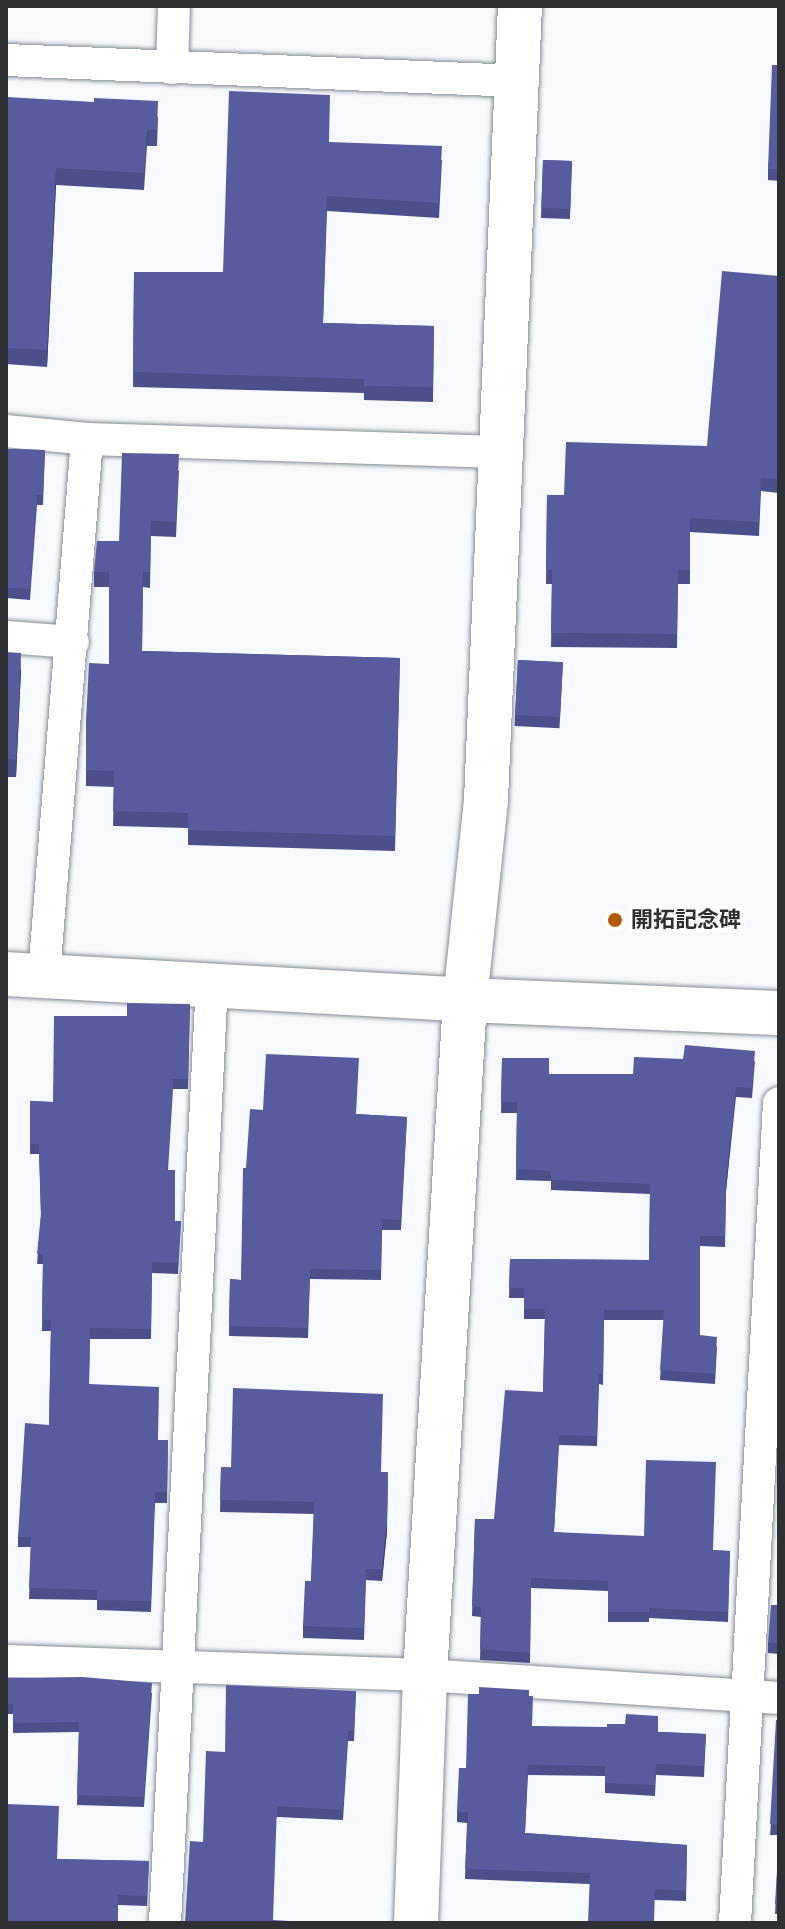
<!DOCTYPE html>
<html>
<head>
<meta charset="utf-8">
<style>
	body { margin:0 }
	#map { position:relative; width:785px; height:1929px; overflow:hidden; background:#f6fafe; font-family:"Fira Sans","Noto Sans JP",sans-serif }
	div>[style] { position:absolute }
	.roads { filter:drop-shadow(0 0 2px #848d96) drop-shadow(0 0 2px #848d96) }
	.street>* { height:32px; margin:-16px; padding:0 16px; transform-origin:16px; border-radius:16px; background:#fff }
	.secondary>* { height:44px; margin:-22px; padding:0 22px; transform-origin:22px; border-radius:22px; background:#fff }
	.wall>* { inset:0; background:#4c4f89; transform-origin:0 0 }
	.shaded-wall>* { inset:0; background:#3e406f }
	.building>* { inset:0; background:#585c9f; transform-origin:0 0 }
	.dots>* { width:22px; height:22px; translate:-50% -50%; box-sizing:border-box; border:4px solid #fff; border-radius:50% }
	span { translate:-50% -50%; white-space:nowrap; text-align:center; line-height:1.15; -webkit-text-stroke:8px #fff; paint-order:stroke }
	.poi-label { font-size:22px; color:#2d3135; font-weight:700 }
	.left { translate:0 -50%; text-align:left }
	.frame { position:absolute; inset:0; border:8px solid #2d3135; pointer-events:none }
</style>
</head>
<body>
<div id="map">
	<div class="roads">
		<div class="street">
			<div style="left:6px;top:60px;width:511px;rotate:2.35deg"></div>
			<div style="left:172px;top:68px;width:62px;rotate:-88.2deg"></div>
			<div style="left:6px;top:431px;width:81px;rotate:5.6deg"></div>
			<div style="left:87px;top:439px;width:414px;rotate:1.8deg"></div>
			<div style="left:6px;top:637px;width:67px;rotate:4.3deg"></div>
			<div style="left:44px;top:975px;width:538px;rotate:-85.41deg"></div>
			<div style="left:6px;top:1661px;width:419px;rotate:1.9deg"></div>
			<div style="left:425px;top:1675px;width:355px;rotate:3.7deg"></div>
			<div style="left:165px;top:1923px;width:941px;rotate:-87.14deg"></div>
			<div style="left:735px;top:1923px;width:821px;rotate:-86.93deg"></div>
		</div>
		<div class="secondary">
			<div style="left:6px;top:974px;width:460px;rotate:3.2deg"></div>
			<div style="left:465px;top:1000px;width:314px;rotate:2.4deg"></div>
			<div style="left:416px;top:1923px;width:248px;rotate:-87.9deg"></div>
			<div style="left:425px;top:1675px;width:676px;rotate:-86.61deg"></div>
			<div style="left:465px;top:1000px;width:201px;rotate:-84deg"></div>
			<div style="left:486px;top:800px;width:795px;rotate:-87.55deg"></div>
		</div>
	</div>
	<div class="wall">
		<div style="clip-path:polygon(779px 65px,779px 181px,768px 180px,768px 169px)"></div>
		<div style="clip-path:polygon(6px 97px,158px 117px,157px 146px,147px 146px,144px 190px,56px 185px,47px 367px,6px 364px)"></div>
		<div style="clip-path:polygon(329px 142px,442px 160px,439px 218px,327px 211px,323px 323px,434px 326px,433px 402px,364px 400px,364px 393px,133px 387px,134px 272px,223px 272px)"></div>
		<div style="left:543px;top:160px;width:29px;height:58px;rotate:2deg"></div>
		<div style="clip-path:polygon(779px 276px,779px 493px,761px 491px,759px 536px,690px 532px,690px 584px,678px 584px,677px 648px,551px 647px,552px 584px,546px 584px,547px 495px,564px 495px,707px 446px)"></div>
		<div style="clip-path:polygon(6px 449px,45px 450px,43px 505px,37px 505px,30px 600px,6px 598px)"></div>
		<div style="clip-path:polygon(179px 470px,176px 537px,151px 536px,150px 588px,143px 587px,142px 651px,400px 658px,395px 851px,188px 845px,188px 828px,113px 826px,114px 787px,86px 786px,86px 721px,109px 664px,109px 587px,94px 587px,94px 572px)"></div>
		<div style="clip-path:polygon(6px 652px,21px 670px,16px 777px,6px 777px)"></div>
		<div style="left:518px;top:660px;width:45px;height:66px;rotate:3deg"></div>
		<div style="clip-path:polygon(190px 1004px,188px 1089px,173px 1089px,168px 1170px,175px 1221px,181px 1221px,178px 1274px,152px 1273px,151px 1339px,90px 1339px,89px 1384px,158px 1440px,168px 1440px,167px 1503px,155px 1503px,151px 1612px,97px 1610px,97px 1600px,29px 1599px,31px 1547px,18px 1547px,18px 1537px,49px 1425px,51px 1331px,42px 1331px,43px 1264px,37px 1264px,41px 1216px,39px 1154px,30px 1154px,30px 1101px,53px 1102px,127px 1016px)"></div>
		<div style="clip-path:polygon(502px 1058px,549px 1074px,633px 1074px,755px 1061px,752px 1098px,736px 1097px,726px 1191px,725px 1247px,700px 1246px,700px 1335px,717px 1347px,715px 1384px,660px 1380px,664px 1320px,604px 1320px,603px 1385px,599px 1384px,597px 1446px,559px 1445px,554px 1532px,713px 1550px,730px 1551px,728px 1622px,649px 1618px,649px 1622px,608px 1622px,608px 1591px,531px 1588px,530px 1663px,480px 1660px,481px 1617px,472px 1616px,475px 1519px,494px 1519px,543px 1392px,545px 1319px,524px 1319px,524px 1298px,509px 1298px,510px 1259px,649px 1260px,650px 1194px,551px 1190px,551px 1181px,516px 1180px,517px 1113px,501px 1113px)"></div>
		<div style="clip-path:polygon(356px 1114px,407px 1117px,401px 1230px,382px 1230px,381px 1280px,310px 1279px,308px 1338px,229px 1336px,230px 1279px,241px 1280px,246px 1168px)"></div>
		<div style="clip-path:polygon(221px 1467px,381px 1472px,387px 1531px,382px 1581px,366px 1580px,364px 1640px,303px 1638px,303px 1626px,311px 1581px,314px 1514px,220px 1512px)"></div>
		<div style="clip-path:polygon(779px 1605px,779px 1654px,768px 1653px,768px 1643px)"></div>
		<div style="clip-path:polygon(6px 1678px,152px 1693px,144px 1807px,77px 1805px,79px 1732px,13px 1733px,13px 1714px,6px 1714px)"></div>
		<div style="clip-path:polygon(356px 1691px,354px 1741px,348px 1741px,343px 1820px,277px 1817px,185px 1923px,203px 1842px)"></div>
		<div style="clip-path:polygon(779px 1720px,779px 1835px,770px 1835px)"></div>
		<div style="clip-path:polygon(532px 1726px,706px 1734px,704px 1777px,656px 1775px,655px 1796px,605px 1793px,605px 1776px,528px 1775px,525px 1833px,687px 1845px,686px 1901px,655px 1900px,589px 1884px,465px 1879px,467px 1823px,457px 1822px,457px 1812px,466px 1768px)"></div>
		<div style="clip-path:polygon(779px 1837px,779px 1914px,775px 1914px)"></div>
		<div style="clip-path:polygon(57px 1859px,149px 1861px,147px 1906px,118px 1905px)"></div>
	</div>
	<div class="shaded-wall">
		<div style="clip-path:polygon(56px 168px,56px 185px,47px 367px,47px 350px)"></div>
		<div style="clip-path:polygon(21px 653px,21px 670px,16px 777px,16px 760px)"></div>
		<div style="clip-path:polygon(736px 1087px,726px 1191px,725px 1247px,726px 1181px)"></div>
		<div style="clip-path:polygon(388px 1472px,387px 1531px,382px 1581px,382px 1569px)"></div>
	</div>
	<div class="building">
		<div style="clip-path:polygon(772px 65px,779px 65px,779px 169px,768px 169px)"></div>
		<div style="clip-path:polygon(229px 91px,330px 95px,329px 142px,442px 146px,439px 203px,327px 196px,323px 323px,434px 326px,433px 387px,364px 386px,364px 379px,133px 372px,134px 272px,223px 272px)"></div>
		<div style="clip-path:polygon(6px 97px,94px 102px,94px 98px,158px 101px,157px 130px,147px 129px,144px 173px,56px 168px,47px 350px,6px 348px)"></div>
		<div style="left:543px;top:160px;width:29px;height:48px;rotate:2deg"></div>
		<div style="clip-path:polygon(722px 271px,779px 276px,779px 479px,761px 478px,759px 522px,690px 518px,690px 570px,678px 570px,677px 634px,551px 633px,552px 570px,546px 570px,547px 495px,564px 495px,566px 442px,707px 446px)"></div>
		<div style="clip-path:polygon(6px 449px,45px 450px,43px 495px,37px 495px,30px 589px,6px 588px)"></div>
		<div style="clip-path:polygon(122px 453px,179px 454px,176px 522px,151px 521px,150px 572px,143px 572px,142px 651px,400px 658px,395px 836px,188px 830px,188px 813px,113px 811px,114px 771px,86px 770px,86px 721px,89px 663px,109px 664px,109px 572px,94px 572px,97px 541px,119px 541px)"></div>
		<div style="clip-path:polygon(6px 652px,21px 653px,16px 760px,6px 759px)"></div>
		<div style="left:518px;top:660px;width:45px;height:55px;rotate:3deg"></div>
		<div style="clip-path:polygon(127px 1003px,190px 1004px,188px 1079px,173px 1079px,167px 1170px,175px 1170px,175px 1221px,181px 1221px,178px 1263px,152px 1262px,151px 1329px,90px 1328px,89px 1384px,159px 1387px,158px 1440px,168px 1440px,167px 1492px,155px 1492px,151px 1601px,97px 1600px,97px 1590px,29px 1588px,31px 1537px,18px 1537px,25px 1423px,49px 1425px,51px 1320px,42px 1320px,43px 1254px,37px 1254px,41px 1214px,39px 1144px,30px 1144px,30px 1101px,53px 1102px,54px 1016px,127px 1016px)"></div>
		<div style="clip-path:polygon(685px 1045px,755px 1051px,752px 1088px,736px 1087px,726px 1181px,725px 1236px,700px 1236px,700px 1335px,717px 1337px,715px 1374px,660px 1370px,664px 1310px,604px 1310px,603px 1374px,599px 1374px,597px 1436px,559px 1435px,554px 1532px,644px 1536px,646px 1460px,716px 1462px,713px 1550px,730px 1551px,728px 1612px,649px 1608px,649px 1612px,608px 1612px,608px 1581px,531px 1578px,530px 1653px,480px 1649px,481px 1607px,472px 1606px,475px 1519px,494px 1519px,505px 1390px,543px 1392px,545px 1309px,524px 1309px,524px 1288px,509px 1288px,510px 1259px,649px 1260px,650px 1184px,551px 1180px,551px 1171px,516px 1169px,517px 1102px,501px 1102px,502px 1058px,549px 1058px,549px 1074px,633px 1074px,634px 1057px,683px 1059px)"></div>
		<div style="clip-path:polygon(266px 1054px,359px 1058px,356px 1114px,407px 1117px,401px 1220px,382px 1219px,381px 1270px,310px 1269px,308px 1328px,229px 1326px,230px 1279px,241px 1280px,243px 1168px,246px 1168px,250px 1109px,263px 1110px)"></div>
		<div style="clip-path:polygon(233px 1388px,383px 1394px,381px 1472px,388px 1472px,387px 1520px,382px 1569px,366px 1569px,364px 1628px,303px 1626px,305px 1581px,311px 1581px,314px 1502px,220px 1500px,221px 1467px,231px 1468px)"></div>
		<div style="clip-path:polygon(771px 1605px,779px 1605px,779px 1643px,768px 1643px)"></div>
		<div style="clip-path:polygon(83px 1677px,152px 1683px,144px 1797px,77px 1795px,79px 1722px,13px 1723px,13px 1704px,6px 1704px,6px 1678px)"></div>
		<div style="clip-path:polygon(226px 1685px,356px 1691px,354px 1731px,348px 1731px,343px 1810px,277px 1806px,273px 1920px,322px 1923px,185px 1923px,190px 1841px,203px 1842px,206px 1751px,225px 1752px)"></div>
		<div style="clip-path:polygon(479px 1687px,529px 1690px,529px 1696px,533px 1696px,532px 1726px,607px 1727px,607px 1724px,625px 1724px,626px 1714px,658px 1716px,658px 1732px,706px 1734px,704px 1766px,656px 1764px,655px 1785px,605px 1783px,605px 1766px,528px 1765px,525px 1833px,687px 1845px,686px 1891px,655px 1889px,654px 1923px,588px 1923px,590px 1873px,465px 1869px,468px 1812px,457px 1812px,459px 1768px,466px 1768px,468px 1694px,479px 1694px)"></div>
		<div style="clip-path:polygon(776px 1720px,779px 1720px,779px 1825px,770px 1824px)"></div>
		<div style="clip-path:polygon(6px 1804px,59px 1806px,57px 1859px,149px 1861px,147px 1896px,118px 1895px,118px 1923px,6px 1923px)"></div>
		<div style="clip-path:polygon(779px 1837px,779px 1904px,775px 1904px)"></div>
	</div>
	<div class="dots">
		<div style="left:615px;top:920px;background:#b45700"></div>
	</div>
	<div class="poi-label">
		<span class="left" style="left:631px;top:920px">開拓記念碑</span>
	</div>
	<div class="frame"></div>
</div>
</body>
</html>
